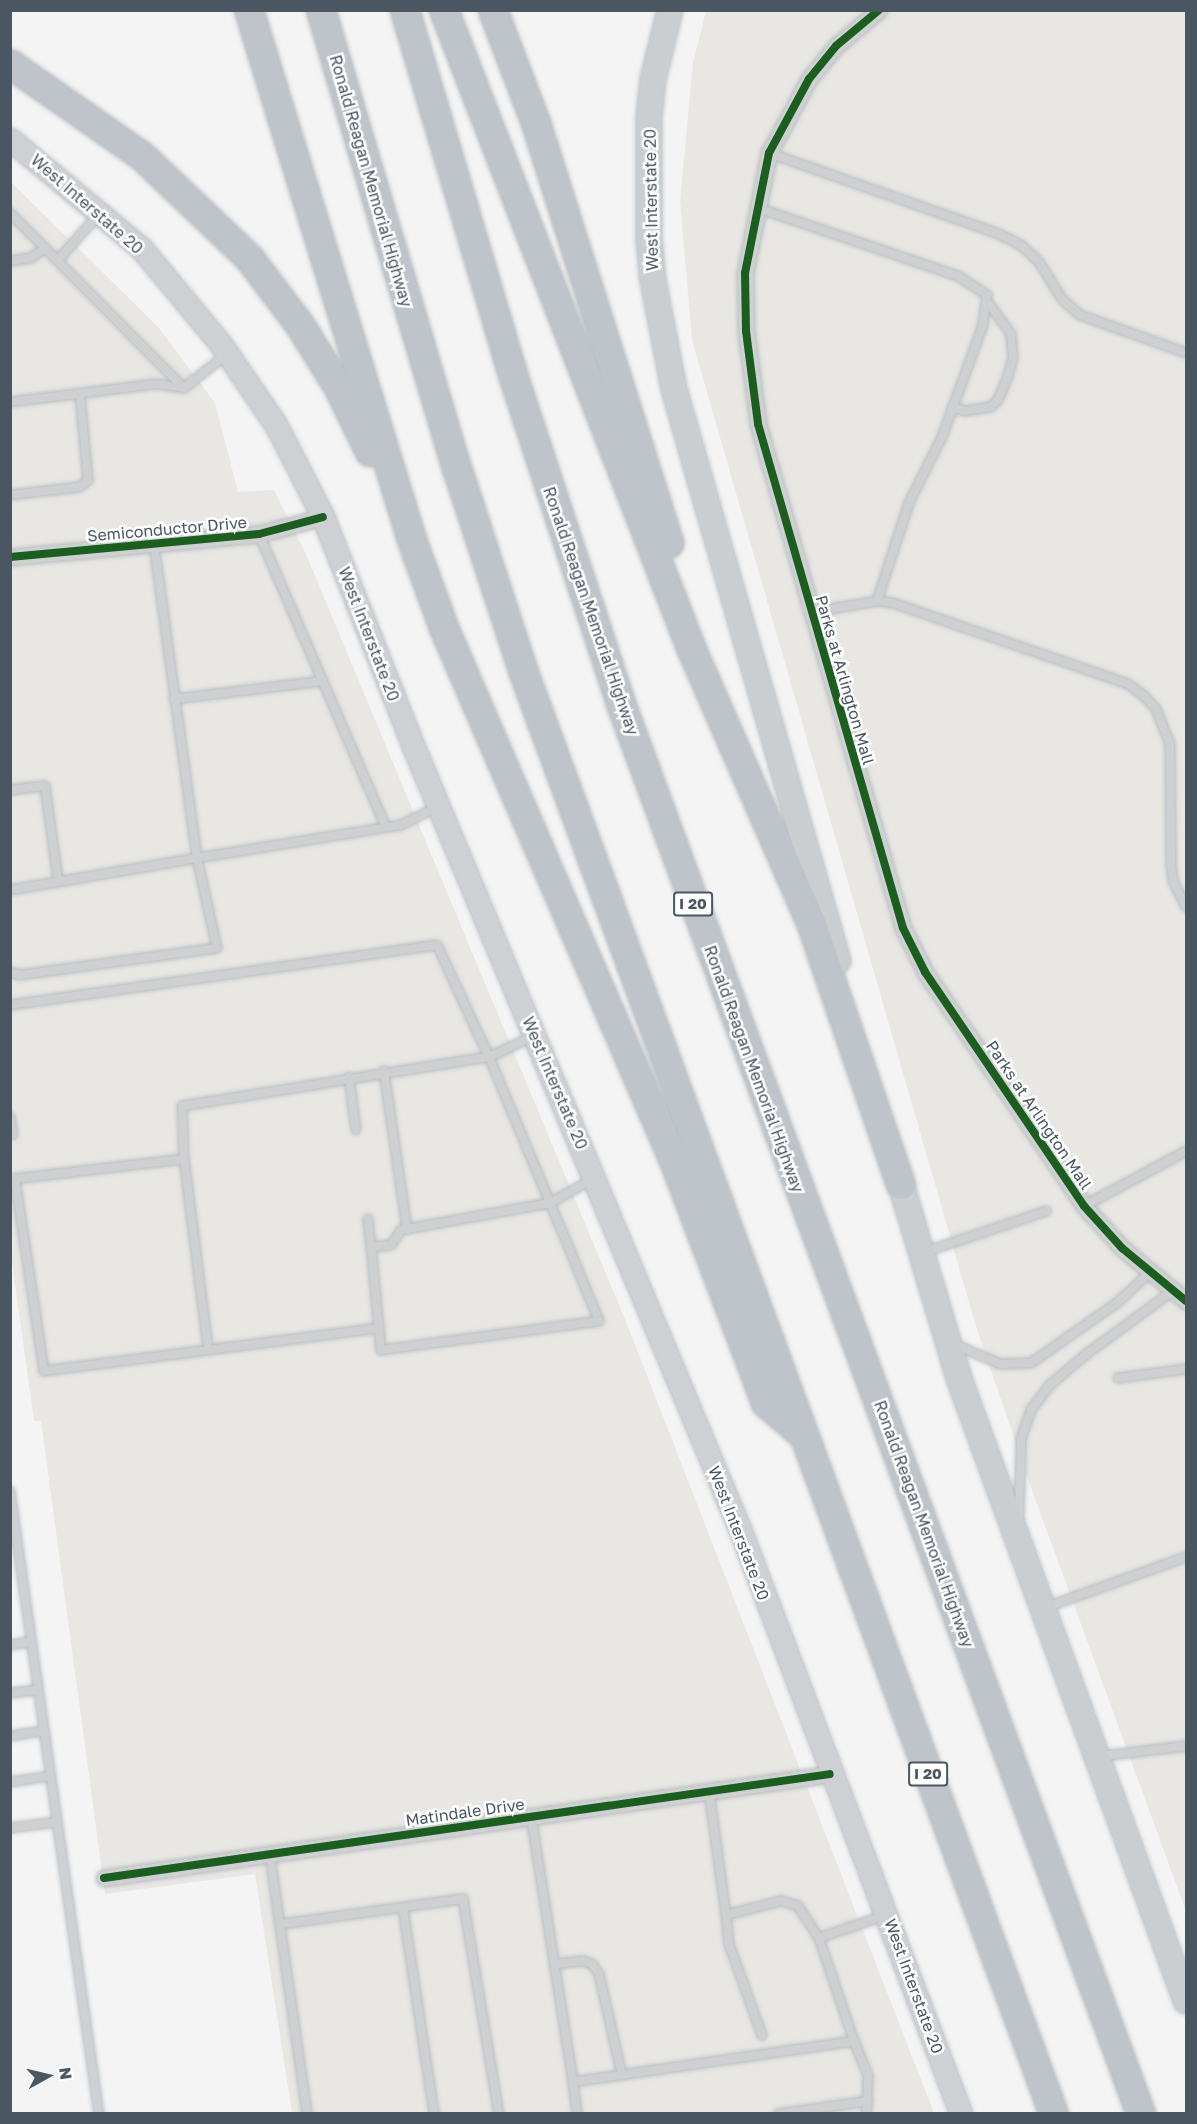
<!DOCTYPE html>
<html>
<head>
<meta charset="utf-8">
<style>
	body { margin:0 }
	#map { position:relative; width:1197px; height:2124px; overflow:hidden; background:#f4f4f4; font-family:"Golos Text",sans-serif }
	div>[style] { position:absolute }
	.commercial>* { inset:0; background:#e8e7e3 }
	.roads { filter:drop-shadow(0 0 2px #b9bec3) drop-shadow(0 0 2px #b9bec3) }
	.service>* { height:8px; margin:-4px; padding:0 4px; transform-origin:4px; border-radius:4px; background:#ced0d2 }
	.minor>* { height:15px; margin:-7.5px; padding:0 7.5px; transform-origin:7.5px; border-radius:7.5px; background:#ced0d2 }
	.secondary>* { height:21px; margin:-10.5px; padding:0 10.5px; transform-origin:10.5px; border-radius:10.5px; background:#ced0d4 }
	.primary>* { height:24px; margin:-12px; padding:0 12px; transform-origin:12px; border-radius:12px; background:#caced1 }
	.motorway>* { height:28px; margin:-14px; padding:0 14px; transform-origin:14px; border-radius:14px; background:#bec4c9 }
	.cycleway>* { height:8px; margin:-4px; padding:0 4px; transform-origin:4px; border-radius:4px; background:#1b5e20 }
	span { translate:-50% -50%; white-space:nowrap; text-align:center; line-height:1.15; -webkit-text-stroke:5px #fff; paint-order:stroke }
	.shield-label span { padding:2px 4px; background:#fff; border:2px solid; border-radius:4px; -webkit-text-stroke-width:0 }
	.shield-label { font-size:15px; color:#4a5661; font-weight:700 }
	.street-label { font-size:16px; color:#4a5661 }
	.frame { position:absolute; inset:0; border:12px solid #4a5661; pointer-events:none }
	.north { position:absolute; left:18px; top:2046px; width:60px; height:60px; -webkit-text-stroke:4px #fff; paint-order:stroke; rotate:82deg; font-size:16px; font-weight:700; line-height:24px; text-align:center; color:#4a5661 }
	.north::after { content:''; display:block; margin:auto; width:21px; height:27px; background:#4a5661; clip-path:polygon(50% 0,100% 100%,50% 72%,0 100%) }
</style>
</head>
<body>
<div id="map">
	<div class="commercial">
		<div style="clip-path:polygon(706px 11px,1186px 11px,1186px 1911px,1033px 1493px,977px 1330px,692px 340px,680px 201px,693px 62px)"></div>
		<div style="clip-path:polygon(10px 181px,159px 328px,215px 403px,238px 492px,274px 490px,306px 554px,627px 1324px,934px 2113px,292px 2113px,255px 1874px,105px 1894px,41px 1421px,34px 1421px,10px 1248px)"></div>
	</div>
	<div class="roads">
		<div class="service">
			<div style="left:769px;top:153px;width:244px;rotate:19.4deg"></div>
			<div style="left:999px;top:234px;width:25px;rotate:27deg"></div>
			<div style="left:1021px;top:245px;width:25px;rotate:43deg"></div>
			<div style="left:1039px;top:262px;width:44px;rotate:58.1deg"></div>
			<div style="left:1062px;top:299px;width:24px;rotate:42deg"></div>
			<div style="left:1080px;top:315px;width:113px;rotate:19.7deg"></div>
			<div style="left:758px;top:208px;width:211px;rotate:18.8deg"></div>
			<div style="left:958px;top:276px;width:35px;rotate:33deg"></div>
			<div style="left:987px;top:295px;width:30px;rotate:98deg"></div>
			<div style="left:983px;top:325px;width:119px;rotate:110.1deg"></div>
			<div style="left:942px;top:437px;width:74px;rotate:116.6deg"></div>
			<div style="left:909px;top:503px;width:103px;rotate:108.1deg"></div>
			<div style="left:10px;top:213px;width:247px;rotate:45.2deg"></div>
			<div style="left:58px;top:260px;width:62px;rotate:-48.3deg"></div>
			<div style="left:10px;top:261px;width:21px;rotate:-8deg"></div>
			<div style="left:31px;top:258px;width:17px;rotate:-36deg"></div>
			<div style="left:10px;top:402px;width:147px;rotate:-7deg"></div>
			<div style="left:156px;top:384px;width:28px;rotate:8deg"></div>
			<div style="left:184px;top:388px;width:53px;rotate:-38.2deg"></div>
			<div style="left:952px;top:407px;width:14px;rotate:17deg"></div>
			<div style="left:965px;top:411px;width:26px;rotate:-9deg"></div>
			<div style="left:991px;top:407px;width:10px;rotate:-45deg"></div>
			<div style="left:998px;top:400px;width:23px;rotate:-67deg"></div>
			<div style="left:1007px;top:379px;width:22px;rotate:-74deg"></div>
			<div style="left:1013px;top:358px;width:24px;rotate:-95deg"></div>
			<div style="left:1011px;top:334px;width:37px;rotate:-126deg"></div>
			<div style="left:10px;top:495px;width:70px;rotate:-6.5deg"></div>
			<div style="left:80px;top:487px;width:11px;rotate:-41deg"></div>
			<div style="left:88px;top:480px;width:85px;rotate:-95.4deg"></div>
			<div style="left:259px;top:534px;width:319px;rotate:66.6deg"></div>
			<div style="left:154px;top:544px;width:317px;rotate:82.2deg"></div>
			<div style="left:197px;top:858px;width:207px;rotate:-9.2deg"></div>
			<div style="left:401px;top:825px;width:40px;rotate:-26.6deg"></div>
			<div style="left:813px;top:612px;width:65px;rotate:-9.8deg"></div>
			<div style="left:877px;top:601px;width:16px;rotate:7deg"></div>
			<div style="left:893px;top:603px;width:249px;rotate:19deg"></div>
			<div style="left:1128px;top:684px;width:19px;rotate:36deg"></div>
			<div style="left:1143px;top:695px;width:19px;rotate:47deg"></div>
			<div style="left:1156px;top:709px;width:37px;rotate:68deg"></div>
			<div style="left:1170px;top:743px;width:121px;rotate:89.5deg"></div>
			<div style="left:1171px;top:864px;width:17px;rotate:83deg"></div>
			<div style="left:1173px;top:881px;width:29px;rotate:63deg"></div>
			<div style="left:174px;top:699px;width:150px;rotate:-6.9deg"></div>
			<div style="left:10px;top:790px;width:35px;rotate:-7deg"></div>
			<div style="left:45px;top:786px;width:95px;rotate:82.1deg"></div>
			<div style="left:10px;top:890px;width:190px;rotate:-9.7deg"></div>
			<div style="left:197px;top:858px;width:92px;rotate:77.5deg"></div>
			<div style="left:217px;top:948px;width:199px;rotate:172.2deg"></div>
			<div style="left:20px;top:975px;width:10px;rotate:-163deg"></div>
			<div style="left:10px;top:1005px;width:431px;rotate:-8deg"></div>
			<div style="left:437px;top:945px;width:123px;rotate:65.1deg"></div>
			<div style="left:489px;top:1057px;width:158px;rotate:67.3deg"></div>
			<div style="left:550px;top:1203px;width:36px;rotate:67deg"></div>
			<div style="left:564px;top:1236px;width:92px;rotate:67.6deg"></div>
			<div style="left:599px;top:1321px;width:220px;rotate:172.4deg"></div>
			<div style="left:381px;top:1350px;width:103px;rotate:-95.5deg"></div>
			<div style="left:371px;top:1247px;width:20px;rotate:-6deg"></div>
			<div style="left:391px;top:1245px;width:18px;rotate:-56deg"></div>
			<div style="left:401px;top:1230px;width:151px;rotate:-10.3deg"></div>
			<div style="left:550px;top:1203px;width:47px;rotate:-29.3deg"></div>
			<div style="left:384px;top:1071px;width:160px;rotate:81.7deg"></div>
			<div style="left:349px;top:1077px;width:53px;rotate:82.5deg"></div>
			<div style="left:10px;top:1117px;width:18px;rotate:81deg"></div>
			<div style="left:184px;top:1159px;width:170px;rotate:173.3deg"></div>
			<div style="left:15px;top:1179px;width:194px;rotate:81.4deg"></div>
			<div style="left:44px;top:1371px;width:338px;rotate:-7.3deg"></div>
			<div style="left:1084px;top:1206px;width:116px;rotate:-28.3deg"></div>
			<div style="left:368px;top:1219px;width:28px;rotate:84deg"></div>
			<div style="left:925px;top:1252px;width:128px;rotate:-18.7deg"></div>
			<div style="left:954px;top:1344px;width:50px;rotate:23.5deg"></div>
			<div style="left:1000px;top:1364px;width:31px;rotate:-2deg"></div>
			<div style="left:1031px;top:1363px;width:106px;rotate:-35deg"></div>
			<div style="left:1118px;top:1302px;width:42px;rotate:-43.1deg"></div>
			<div style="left:208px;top:1348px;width:191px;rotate:-97.2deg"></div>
			<div style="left:184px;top:1159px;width:53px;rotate:-92.2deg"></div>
			<div style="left:182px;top:1106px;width:311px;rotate:-9.1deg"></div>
			<div style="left:489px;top:1057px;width:50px;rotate:-25deg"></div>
			<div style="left:1118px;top:1378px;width:69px;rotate:-7.5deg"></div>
			<div style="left:10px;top:1491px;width:629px;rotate:81.87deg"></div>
			<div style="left:1019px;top:1518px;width:79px;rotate:-88.5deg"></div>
			<div style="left:1021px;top:1439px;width:31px;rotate:-71deg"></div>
			<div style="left:1031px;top:1410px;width:31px;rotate:-53deg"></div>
			<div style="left:1050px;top:1385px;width:45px;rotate:-40.5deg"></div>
			<div style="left:1084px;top:1356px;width:108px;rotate:-36.3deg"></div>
			<div style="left:1047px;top:1607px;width:148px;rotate:-19.8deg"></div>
			<div style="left:10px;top:1645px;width:21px;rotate:-8deg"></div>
			<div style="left:10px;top:1693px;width:28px;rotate:-6deg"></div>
			<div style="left:10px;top:1736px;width:33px;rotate:-9deg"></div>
			<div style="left:1102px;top:1756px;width:85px;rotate:-6.8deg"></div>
			<div style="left:10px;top:1782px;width:40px;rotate:-8.5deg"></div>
			<div style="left:709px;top:1791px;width:125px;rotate:82.2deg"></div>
			<div style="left:726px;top:1915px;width:57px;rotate:-14.3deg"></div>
			<div style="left:781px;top:1901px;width:18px;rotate:16deg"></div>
			<div style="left:798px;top:1906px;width:38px;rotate:57deg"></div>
			<div style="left:531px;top:1816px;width:269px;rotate:81deg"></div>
			<div style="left:10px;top:1828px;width:47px;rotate:-7.3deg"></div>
			<div style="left:270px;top:1856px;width:261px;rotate:81.8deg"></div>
			<div style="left:403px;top:1908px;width:208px;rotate:81.4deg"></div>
			<div style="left:726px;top:1915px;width:29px;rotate:84deg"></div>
			<div style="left:729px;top:1944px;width:97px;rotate:70.1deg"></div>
			<div style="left:282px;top:1924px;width:183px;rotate:-7.9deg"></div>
			<div style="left:463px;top:1899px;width:218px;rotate:80.5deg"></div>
			<div style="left:554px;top:1964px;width:29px;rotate:-6deg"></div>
			<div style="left:583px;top:1961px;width:9px;rotate:18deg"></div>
			<div style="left:592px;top:1964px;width:12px;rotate:55deg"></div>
			<div style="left:599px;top:1974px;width:104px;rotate:77.2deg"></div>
			<div style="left:854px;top:2041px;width:38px;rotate:68deg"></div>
			<div style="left:868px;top:2076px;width:38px;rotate:92deg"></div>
			<div style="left:577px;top:2114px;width:32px;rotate:-97deg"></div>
			<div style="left:573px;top:2082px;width:284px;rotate:-8.3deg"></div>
			<div style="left:854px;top:2041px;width:109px;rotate:-108.8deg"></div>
			<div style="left:819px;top:1938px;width:68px;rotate:-19deg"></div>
			<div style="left:778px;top:2114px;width:91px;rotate:-8.2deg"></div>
		</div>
		<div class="minor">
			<div style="left:879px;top:10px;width:56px;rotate:140.1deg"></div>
			<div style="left:836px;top:46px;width:43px;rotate:129.3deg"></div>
			<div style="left:809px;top:79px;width:84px;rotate:118.4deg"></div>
			<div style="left:769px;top:153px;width:122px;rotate:101.3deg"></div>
			<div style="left:745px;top:273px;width:58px;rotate:89deg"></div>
			<div style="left:746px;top:331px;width:94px;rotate:82.6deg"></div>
			<div style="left:758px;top:424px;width:524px;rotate:73.95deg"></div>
			<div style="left:903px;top:928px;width:49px;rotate:63.4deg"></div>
			<div style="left:925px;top:972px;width:283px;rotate:55.8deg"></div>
			<div style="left:1084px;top:1206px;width:57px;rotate:47.9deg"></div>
			<div style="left:1122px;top:1248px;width:83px;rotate:39.6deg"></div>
			<div style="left:10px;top:557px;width:250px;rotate:-5.3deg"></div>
			<div style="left:259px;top:534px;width:66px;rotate:-14.9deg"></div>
			<div style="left:104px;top:1878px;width:733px;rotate:-8.15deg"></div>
		</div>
		<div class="secondary">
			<div style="left:10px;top:139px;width:170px;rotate:39.8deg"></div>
			<div style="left:141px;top:248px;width:124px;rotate:50.3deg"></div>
			<div style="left:220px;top:343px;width:99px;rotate:55.7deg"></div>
			<div style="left:276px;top:425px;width:103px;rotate:62.9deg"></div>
			<div style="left:323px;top:517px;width:248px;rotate:68.5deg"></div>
			<div style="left:414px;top:748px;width:849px;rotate:67.36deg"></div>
			<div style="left:741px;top:1532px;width:622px;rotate:69.29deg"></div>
		</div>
		<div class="primary">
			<div style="left:670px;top:10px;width:71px;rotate:103.8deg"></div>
			<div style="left:653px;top:79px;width:39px;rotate:96deg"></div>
			<div style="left:649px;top:118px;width:120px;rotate:90deg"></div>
			<div style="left:649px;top:238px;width:37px;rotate:85deg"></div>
			<div style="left:652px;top:275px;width:116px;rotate:79.1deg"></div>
			<div style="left:674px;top:389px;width:595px;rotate:74deg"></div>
			<div style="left:896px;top:1168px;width:222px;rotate:73.3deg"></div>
			<div style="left:960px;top:1381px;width:660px;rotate:69.97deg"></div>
		</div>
		<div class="motorway">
			<div style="left:249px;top:10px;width:554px;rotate:72.9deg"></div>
			<div style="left:412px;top:540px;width:94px;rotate:70deg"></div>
			<div style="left:444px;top:628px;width:583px;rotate:66.65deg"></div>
			<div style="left:675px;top:1163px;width:257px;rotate:69.2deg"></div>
			<div style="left:766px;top:1403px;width:46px;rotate:40.6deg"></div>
			<div style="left:321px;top:10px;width:478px;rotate:73.5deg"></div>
			<div style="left:457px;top:468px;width:216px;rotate:71.9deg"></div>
			<div style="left:524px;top:673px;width:1535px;rotate:69.81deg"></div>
			<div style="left:405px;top:10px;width:387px;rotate:73.5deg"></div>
			<div style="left:515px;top:381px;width:345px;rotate:71.8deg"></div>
			<div style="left:623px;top:709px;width:1497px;rotate:69.76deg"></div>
			<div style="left:444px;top:10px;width:686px;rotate:68.82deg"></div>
			<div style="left:692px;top:650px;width:297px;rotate:66.4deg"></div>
			<div style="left:811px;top:922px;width:278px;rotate:71.1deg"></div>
			<div style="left:493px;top:10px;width:121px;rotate:69.2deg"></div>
			<div style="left:536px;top:123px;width:441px;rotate:72.4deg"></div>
			<div style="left:10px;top:64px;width:161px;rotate:34.9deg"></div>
			<div style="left:142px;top:156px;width:149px;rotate:43.6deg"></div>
			<div style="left:250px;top:259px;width:83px;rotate:52.9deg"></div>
			<div style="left:300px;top:325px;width:74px;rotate:58.2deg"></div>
			<div style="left:339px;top:388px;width:71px;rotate:64.2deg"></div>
		</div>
	</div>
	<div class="cycleway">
		<div style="left:879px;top:10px;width:56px;rotate:140.1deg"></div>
		<div style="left:836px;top:46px;width:43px;rotate:129.3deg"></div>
		<div style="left:809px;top:79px;width:84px;rotate:118.4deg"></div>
		<div style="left:769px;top:153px;width:122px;rotate:101.3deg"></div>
		<div style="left:745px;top:273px;width:58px;rotate:89deg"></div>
		<div style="left:746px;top:331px;width:94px;rotate:82.6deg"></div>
		<div style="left:758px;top:424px;width:524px;rotate:73.95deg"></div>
		<div style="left:903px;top:928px;width:49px;rotate:63.4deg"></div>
		<div style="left:925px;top:972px;width:283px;rotate:55.8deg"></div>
		<div style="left:1084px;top:1206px;width:57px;rotate:47.9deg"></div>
		<div style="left:1122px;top:1248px;width:83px;rotate:39.6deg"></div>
		<div style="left:10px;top:557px;width:250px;rotate:-5.3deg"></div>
		<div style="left:259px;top:534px;width:66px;rotate:-14.9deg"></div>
		<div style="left:104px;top:1878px;width:733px;rotate:-8.15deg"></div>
	</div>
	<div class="shield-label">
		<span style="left:693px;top:904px">I 20</span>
		<span style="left:928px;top:1774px">I 20</span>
	</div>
	<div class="street-label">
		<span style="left:371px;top:181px;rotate:74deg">Ronald Reagan Memorial Highway</span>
		<span style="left:651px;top:200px;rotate:-91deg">West Interstate 20</span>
		<span style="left:87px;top:204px;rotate:41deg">West Interstate 20</span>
		<span style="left:167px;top:529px;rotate:-5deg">Semiconductor Drive</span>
		<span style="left:591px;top:611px;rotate:71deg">Ronald Reagan Memorial Highway</span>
		<span style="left:369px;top:634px;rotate:69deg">West Interstate 20</span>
		<span style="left:845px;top:680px;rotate:74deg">Parks at Arlington Mall</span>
		<span style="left:754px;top:1069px;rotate:70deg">Ronald Reagan Memorial Highway</span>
		<span style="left:555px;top:1083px;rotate:67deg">West Interstate 20</span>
		<span style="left:1039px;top:1115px;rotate:56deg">Parks at Arlington Mall</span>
		<span style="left:924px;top:1524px;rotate:70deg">Ronald Reagan Memorial Highway</span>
		<span style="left:739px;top:1533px;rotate:69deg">West Interstate 20</span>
		<span style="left:465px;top:1812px;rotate:-8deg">Matindale Drive</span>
		<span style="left:914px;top:1986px;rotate:70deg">West Interstate 20</span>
	</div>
	<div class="frame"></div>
	<div class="north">N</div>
</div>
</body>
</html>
